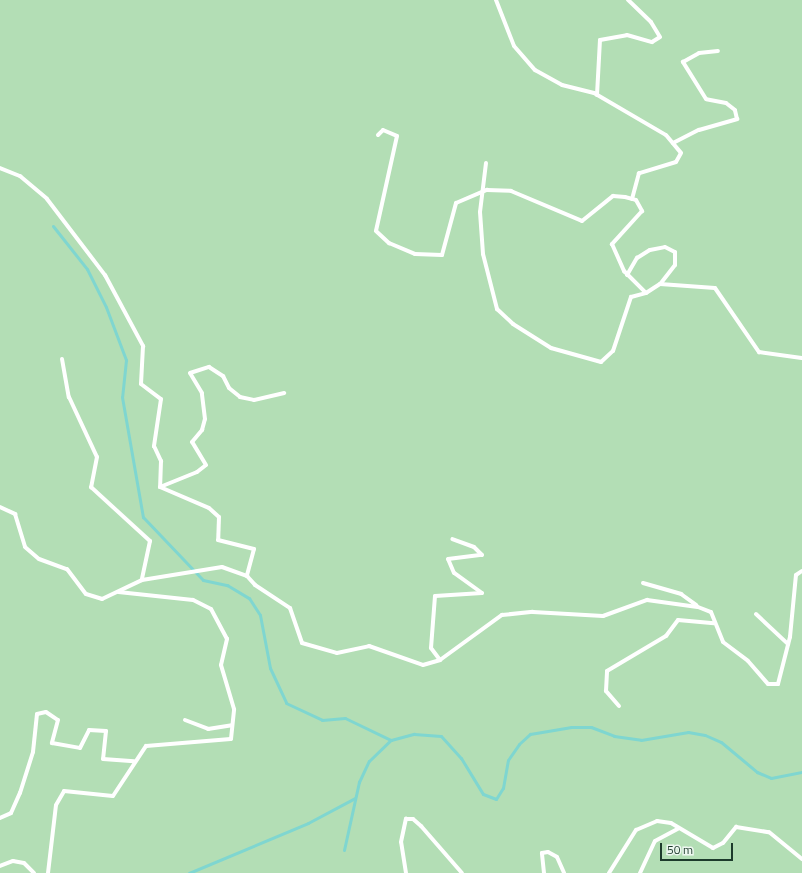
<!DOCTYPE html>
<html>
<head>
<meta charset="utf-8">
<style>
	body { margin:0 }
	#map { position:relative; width:802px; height:873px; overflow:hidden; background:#ddebe1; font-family:"Titillium Web",sans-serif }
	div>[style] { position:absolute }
	.green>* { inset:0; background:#b3deb5; transform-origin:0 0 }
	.stream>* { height:3px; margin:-1.5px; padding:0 1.5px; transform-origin:1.5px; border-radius:1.5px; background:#7fd6d0 }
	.lane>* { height:4px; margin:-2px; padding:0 2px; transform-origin:2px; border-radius:2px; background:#fff }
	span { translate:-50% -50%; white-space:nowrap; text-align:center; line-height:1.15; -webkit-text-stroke:3.5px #edf7f0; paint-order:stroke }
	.scale { position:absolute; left:660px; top:843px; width:73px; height:18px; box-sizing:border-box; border:2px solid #1d3b2c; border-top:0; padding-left:5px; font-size:12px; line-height:14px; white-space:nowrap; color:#1d3b2c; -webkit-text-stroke:3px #edf7f0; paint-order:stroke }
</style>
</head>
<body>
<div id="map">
	<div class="green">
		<div style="left:0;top:0;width:802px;height:873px"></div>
	</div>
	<div class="stream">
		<div style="left:53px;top:226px;width:55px;rotate:51.7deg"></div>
		<div style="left:87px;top:269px;width:42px;rotate:63.4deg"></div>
		<div style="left:106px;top:307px;width:57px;rotate:69.3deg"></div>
		<div style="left:126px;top:360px;width:37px;rotate:96deg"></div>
		<div style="left:122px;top:397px;width:122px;rotate:80.1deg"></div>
		<div style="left:143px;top:517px;width:87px;rotate:46.4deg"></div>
		<div style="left:203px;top:580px;width:25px;rotate:12deg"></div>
		<div style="left:227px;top:585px;width:26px;rotate:31deg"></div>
		<div style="left:249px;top:598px;width:20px;rotate:57deg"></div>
		<div style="left:260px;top:615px;width:54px;rotate:79.3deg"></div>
		<div style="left:270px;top:668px;width:38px;rotate:65deg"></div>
		<div style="left:286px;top:703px;width:40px;rotate:25deg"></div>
		<div style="left:322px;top:720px;width:23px;rotate:-5deg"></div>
		<div style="left:345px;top:718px;width:51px;rotate:25.6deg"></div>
		<div style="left:391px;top:740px;width:24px;rotate:-15deg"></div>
		<div style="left:414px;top:734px;width:27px;rotate:4deg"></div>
		<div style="left:441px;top:736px;width:30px;rotate:48deg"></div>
		<div style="left:461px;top:758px;width:42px;rotate:58.6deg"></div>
		<div style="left:483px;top:794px;width:14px;rotate:21deg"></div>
		<div style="left:496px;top:799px;width:13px;rotate:-58deg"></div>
		<div style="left:503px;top:788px;width:28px;rotate:-80deg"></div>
		<div style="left:508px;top:760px;width:19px;rotate:-55deg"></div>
		<div style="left:519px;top:744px;width:15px;rotate:-42deg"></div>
		<div style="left:530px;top:734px;width:42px;rotate:-9.7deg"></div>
		<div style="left:571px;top:727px;width:20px"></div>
		<div style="left:591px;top:727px;width:25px;rotate:21deg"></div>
		<div style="left:614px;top:736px;width:27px;rotate:8deg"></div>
		<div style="left:641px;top:740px;width:48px;rotate:-9.7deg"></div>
		<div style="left:688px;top:732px;width:17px;rotate:10deg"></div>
		<div style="left:705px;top:735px;width:17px;rotate:24deg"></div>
		<div style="left:721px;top:742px;width:47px;rotate:39.8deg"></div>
		<div style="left:757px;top:772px;width:15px;rotate:23deg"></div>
		<div style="left:771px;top:778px;width:32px;rotate:-11deg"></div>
		<div style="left:344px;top:850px;width:70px;rotate:-77.6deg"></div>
		<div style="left:359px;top:782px;width:23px;rotate:-65deg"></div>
		<div style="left:369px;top:761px;width:30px;rotate:-44deg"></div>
		<div style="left:189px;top:873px;width:129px;rotate:-22.8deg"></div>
		<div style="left:308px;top:823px;width:53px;rotate:-28deg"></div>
	</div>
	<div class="lane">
		<div style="left:496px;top:0;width:49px;rotate:68.6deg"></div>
		<div style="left:514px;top:46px;width:32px;rotate:49deg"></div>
		<div style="left:535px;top:70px;width:31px;rotate:29deg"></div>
		<div style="left:562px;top:85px;width:33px;rotate:14deg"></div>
		<div style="left:594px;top:93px;width:83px;rotate:30.3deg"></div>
		<div style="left:666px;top:135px;width:23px;rotate:50deg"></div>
		<div style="left:681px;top:153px;width:10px;rotate:119deg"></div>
		<div style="left:676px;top:162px;width:39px;rotate:163deg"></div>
		<div style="left:639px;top:173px;width:27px;rotate:105deg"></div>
		<div style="left:597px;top:95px;width:55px;rotate:-86.9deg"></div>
		<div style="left:600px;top:40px;width:27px;rotate:-10deg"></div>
		<div style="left:627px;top:35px;width:26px;rotate:16deg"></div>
		<div style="left:652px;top:42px;width:9px;rotate:-32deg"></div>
		<div style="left:660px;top:37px;width:17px;rotate:-121deg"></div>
		<div style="left:651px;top:22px;width:32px;rotate:-136deg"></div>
		<div style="left:378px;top:135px;width:7px;rotate:-45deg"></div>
		<div style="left:383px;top:130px;width:15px;rotate:23deg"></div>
		<div style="left:397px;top:136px;width:97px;rotate:102.5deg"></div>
		<div style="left:376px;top:231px;width:18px;rotate:43deg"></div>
		<div style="left:389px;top:243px;width:28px;rotate:23deg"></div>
		<div style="left:415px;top:254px;width:27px;rotate:2deg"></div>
		<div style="left:442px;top:255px;width:54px;rotate:-74.9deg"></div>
		<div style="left:456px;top:203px;width:34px;rotate:-23deg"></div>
		<div style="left:487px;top:190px;width:24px;rotate:2deg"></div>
		<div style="left:511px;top:191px;width:77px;rotate:22.9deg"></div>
		<div style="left:582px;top:221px;width:40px;rotate:-39deg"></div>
		<div style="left:613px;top:196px;width:12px;rotate:5deg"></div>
		<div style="left:625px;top:197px;width:11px;rotate:15deg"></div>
		<div style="left:636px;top:200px;width:13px;rotate:61deg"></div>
		<div style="left:642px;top:211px;width:45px;rotate:132.3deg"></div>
		<div style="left:612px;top:244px;width:30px;rotate:66deg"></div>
		<div style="left:624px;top:271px;width:31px;rotate:45deg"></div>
		<div style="left:646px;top:293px;width:17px;rotate:-33deg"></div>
		<div style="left:660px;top:284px;width:55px;rotate:4.2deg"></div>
		<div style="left:715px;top:288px;width:78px;rotate:55.5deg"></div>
		<div style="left:759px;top:352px;width:43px;rotate:7.9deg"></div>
		<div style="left:673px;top:143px;width:29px;rotate:-27deg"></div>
		<div style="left:699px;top:130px;width:40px;rotate:-16deg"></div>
		<div style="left:737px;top:119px;width:9px;rotate:-103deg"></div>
		<div style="left:735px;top:110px;width:11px;rotate:-142deg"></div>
		<div style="left:726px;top:103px;width:20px;rotate:-169deg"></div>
		<div style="left:706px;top:99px;width:44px;rotate:-121.9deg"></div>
		<div style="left:683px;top:62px;width:18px;rotate:-29deg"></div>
		<div style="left:699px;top:53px;width:19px;rotate:-6deg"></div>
		<div style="left:486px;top:163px;width:49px;rotate:97deg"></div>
		<div style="left:480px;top:212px;width:42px;rotate:85.9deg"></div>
		<div style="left:483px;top:254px;width:57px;rotate:75.7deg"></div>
		<div style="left:497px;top:309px;width:22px;rotate:43deg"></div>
		<div style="left:513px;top:324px;width:45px;rotate:32.3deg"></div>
		<div style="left:551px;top:348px;width:52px;rotate:15.6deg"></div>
		<div style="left:601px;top:362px;width:16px;rotate:-43deg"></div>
		<div style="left:613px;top:351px;width:57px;rotate:-71.6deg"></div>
		<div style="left:631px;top:297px;width:16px;rotate:-15deg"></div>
		<div style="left:0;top:168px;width:22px;rotate:22deg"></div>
		<div style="left:20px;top:176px;width:35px;rotate:40deg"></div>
		<div style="left:47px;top:199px;width:96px;rotate:52.7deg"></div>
		<div style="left:105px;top:275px;width:81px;rotate:61.8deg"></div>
		<div style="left:143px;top:346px;width:38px;rotate:93deg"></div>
		<div style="left:141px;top:384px;width:25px;rotate:37deg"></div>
		<div style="left:161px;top:399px;width:48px;rotate:98.5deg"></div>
		<div style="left:154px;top:446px;width:17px;rotate:65deg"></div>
		<div style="left:161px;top:461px;width:26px;rotate:92deg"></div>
		<div style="left:160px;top:487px;width:53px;rotate:23.2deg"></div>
		<div style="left:209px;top:508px;width:13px;rotate:42deg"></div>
		<div style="left:219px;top:517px;width:23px;rotate:92deg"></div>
		<div style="left:218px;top:540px;width:37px;rotate:14deg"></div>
		<div style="left:254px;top:549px;width:28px;rotate:105deg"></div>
		<div style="left:627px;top:275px;width:20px;rotate:-60deg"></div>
		<div style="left:637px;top:258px;width:15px;rotate:-32deg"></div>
		<div style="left:650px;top:250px;width:15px;rotate:-11deg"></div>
		<div style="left:665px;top:247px;width:11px;rotate:27deg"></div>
		<div style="left:675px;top:252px;width:13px;rotate:90deg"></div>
		<div style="left:675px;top:265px;width:24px;rotate:128deg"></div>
		<div style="left:62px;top:359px;width:39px;rotate:80deg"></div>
		<div style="left:69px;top:397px;width:66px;rotate:65deg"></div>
		<div style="left:97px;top:457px;width:31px;rotate:101deg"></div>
		<div style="left:91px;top:487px;width:80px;rotate:42.5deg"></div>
		<div style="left:150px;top:541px;width:40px;rotate:102deg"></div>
		<div style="left:160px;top:487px;width:40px;rotate:-22deg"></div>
		<div style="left:197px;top:472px;width:11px;rotate:-38deg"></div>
		<div style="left:206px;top:465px;width:27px;rotate:-121deg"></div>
		<div style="left:192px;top:442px;width:16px;rotate:-50deg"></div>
		<div style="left:202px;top:430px;width:11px;rotate:-75deg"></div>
		<div style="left:205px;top:419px;width:26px;rotate:-97deg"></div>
		<div style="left:202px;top:393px;width:23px;rotate:-121deg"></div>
		<div style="left:190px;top:373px;width:20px;rotate:-18deg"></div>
		<div style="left:209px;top:367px;width:17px;rotate:33deg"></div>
		<div style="left:223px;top:376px;width:13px;rotate:63deg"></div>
		<div style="left:229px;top:388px;width:14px;rotate:39deg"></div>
		<div style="left:240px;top:397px;width:14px;rotate:12deg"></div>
		<div style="left:254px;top:400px;width:31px;rotate:-13deg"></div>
		<div style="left:0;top:507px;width:17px;rotate:25deg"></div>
		<div style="left:15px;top:514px;width:34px;rotate:73deg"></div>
		<div style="left:25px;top:547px;width:18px;rotate:41deg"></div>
		<div style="left:39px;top:559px;width:30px;rotate:20deg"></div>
		<div style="left:67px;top:569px;width:31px;rotate:53deg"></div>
		<div style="left:86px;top:594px;width:17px;rotate:17deg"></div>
		<div style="left:102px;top:599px;width:44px;rotate:-25.4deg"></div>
		<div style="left:142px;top:580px;width:81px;rotate:-9.2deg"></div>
		<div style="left:222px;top:567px;width:27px;rotate:20deg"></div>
		<div style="left:247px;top:576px;width:12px;rotate:48deg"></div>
		<div style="left:255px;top:585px;width:42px;rotate:33.3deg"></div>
		<div style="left:290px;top:608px;width:37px;rotate:71deg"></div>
		<div style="left:302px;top:643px;width:36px;rotate:16deg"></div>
		<div style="left:337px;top:653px;width:33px;rotate:-12deg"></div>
		<div style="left:369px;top:646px;width:57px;rotate:19.4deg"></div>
		<div style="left:423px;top:665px;width:18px;rotate:-16deg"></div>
		<div style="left:440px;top:660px;width:77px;rotate:-36deg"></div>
		<div style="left:502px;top:615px;width:31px;rotate:-6deg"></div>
		<div style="left:533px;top:612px;width:70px;rotate:3.3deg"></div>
		<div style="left:603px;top:616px;width:47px;rotate:-20deg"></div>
		<div style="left:647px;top:600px;width:51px;rotate:7.8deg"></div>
		<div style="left:698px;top:607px;width:14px;rotate:21deg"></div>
		<div style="left:711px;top:612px;width:32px;rotate:68deg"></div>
		<div style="left:723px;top:642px;width:31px;rotate:37deg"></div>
		<div style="left:748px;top:661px;width:30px;rotate:49deg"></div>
		<div style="left:768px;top:684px;width:10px"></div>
		<div style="left:778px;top:684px;width:49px;rotate:-75.7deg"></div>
		<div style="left:790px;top:637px;width:62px;rotate:-84.5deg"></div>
		<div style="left:796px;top:575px;width:7px;rotate:-34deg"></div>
		<div style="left:643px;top:583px;width:40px;rotate:16deg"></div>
		<div style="left:681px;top:594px;width:19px;rotate:36deg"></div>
		<div style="left:756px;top:614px;width:44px;rotate:43.2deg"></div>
		<div style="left:440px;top:660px;width:15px;rotate:-127deg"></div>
		<div style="left:431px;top:648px;width:52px;rotate:-85.6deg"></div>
		<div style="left:435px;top:596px;width:47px;rotate:-3.7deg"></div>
		<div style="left:482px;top:593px;width:34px;rotate:-144deg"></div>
		<div style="left:454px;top:573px;width:15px;rotate:-113deg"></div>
		<div style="left:448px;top:559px;width:34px;rotate:-7deg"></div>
		<div style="left:482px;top:555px;width:11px;rotate:-135deg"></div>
		<div style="left:474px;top:547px;width:23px;rotate:-160deg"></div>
		<div style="left:619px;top:706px;width:20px;rotate:-131deg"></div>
		<div style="left:606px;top:691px;width:20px;rotate:-87deg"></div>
		<div style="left:607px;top:671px;width:69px;rotate:-30.7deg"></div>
		<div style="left:666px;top:636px;width:20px;rotate:-53deg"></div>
		<div style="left:678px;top:620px;width:36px;rotate:5deg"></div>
		<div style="left:185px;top:720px;width:25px;rotate:21deg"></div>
		<div style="left:208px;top:729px;width:24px;rotate:-9deg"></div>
		<div style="left:0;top:818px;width:12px;rotate:-24deg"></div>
		<div style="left:11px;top:813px;width:22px;rotate:-66deg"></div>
		<div style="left:20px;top:793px;width:43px;rotate:-72.4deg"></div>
		<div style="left:33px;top:752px;width:38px;rotate:-84deg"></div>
		<div style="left:37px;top:714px;width:9px;rotate:-13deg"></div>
		<div style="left:46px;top:712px;width:14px;rotate:34deg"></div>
		<div style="left:58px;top:720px;width:24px;rotate:105deg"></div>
		<div style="left:52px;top:743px;width:28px;rotate:10deg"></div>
		<div style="left:80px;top:748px;width:20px;rotate:-63deg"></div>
		<div style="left:89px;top:730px;width:17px;rotate:3deg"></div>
		<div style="left:106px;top:731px;width:28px;rotate:96deg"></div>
		<div style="left:103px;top:759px;width:31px;rotate:4deg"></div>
		<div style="left:0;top:866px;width:14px;rotate:-21deg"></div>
		<div style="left:13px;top:861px;width:11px;rotate:10deg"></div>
		<div style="left:24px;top:863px;width:14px;rotate:45deg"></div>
		<div style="left:48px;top:873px;width:68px;rotate:-83.3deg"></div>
		<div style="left:56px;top:805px;width:16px;rotate:-60deg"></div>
		<div style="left:64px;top:791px;width:49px;rotate:5.8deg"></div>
		<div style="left:113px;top:796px;width:60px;rotate:-56.6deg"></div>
		<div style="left:146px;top:746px;width:85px;rotate:-4.7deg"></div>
		<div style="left:231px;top:739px;width:30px;rotate:-84deg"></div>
		<div style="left:234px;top:709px;width:46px;rotate:-106.5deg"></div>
		<div style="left:221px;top:665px;width:27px;rotate:-77deg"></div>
		<div style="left:227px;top:639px;width:34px;rotate:-118deg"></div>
		<div style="left:211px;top:609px;width:20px;rotate:-153deg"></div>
		<div style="left:193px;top:600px;width:75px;rotate:-173.9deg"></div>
		<div style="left:406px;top:873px;width:31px;rotate:-99deg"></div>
		<div style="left:401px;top:842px;width:24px;rotate:-78deg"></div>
		<div style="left:406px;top:819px;width:7px"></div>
		<div style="left:413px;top:819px;width:11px;rotate:41deg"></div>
		<div style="left:421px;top:826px;width:62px;rotate:48.9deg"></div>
		<div style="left:544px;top:873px;width:20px;rotate:-96deg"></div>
		<div style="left:542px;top:853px;width:6px;rotate:-9deg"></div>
		<div style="left:548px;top:852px;width:10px;rotate:29deg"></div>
		<div style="left:557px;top:857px;width:17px;rotate:66deg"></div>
		<div style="left:609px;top:873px;width:51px;rotate:-57.9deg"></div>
		<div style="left:636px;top:830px;width:23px;rotate:-23deg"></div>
		<div style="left:657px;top:821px;width:14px;rotate:8deg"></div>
		<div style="left:671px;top:823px;width:49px;rotate:30.8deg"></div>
		<div style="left:713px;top:848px;width:11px;rotate:-27deg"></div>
		<div style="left:723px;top:843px;width:21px;rotate:-51deg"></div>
		<div style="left:736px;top:827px;width:33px;rotate:9deg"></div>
		<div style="left:769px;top:832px;width:43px;rotate:39.3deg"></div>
		<div style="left:640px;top:873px;width:35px;rotate:-65deg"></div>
		<div style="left:655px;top:841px;width:26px;rotate:-28deg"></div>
	</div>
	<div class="scale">50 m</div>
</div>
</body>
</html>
